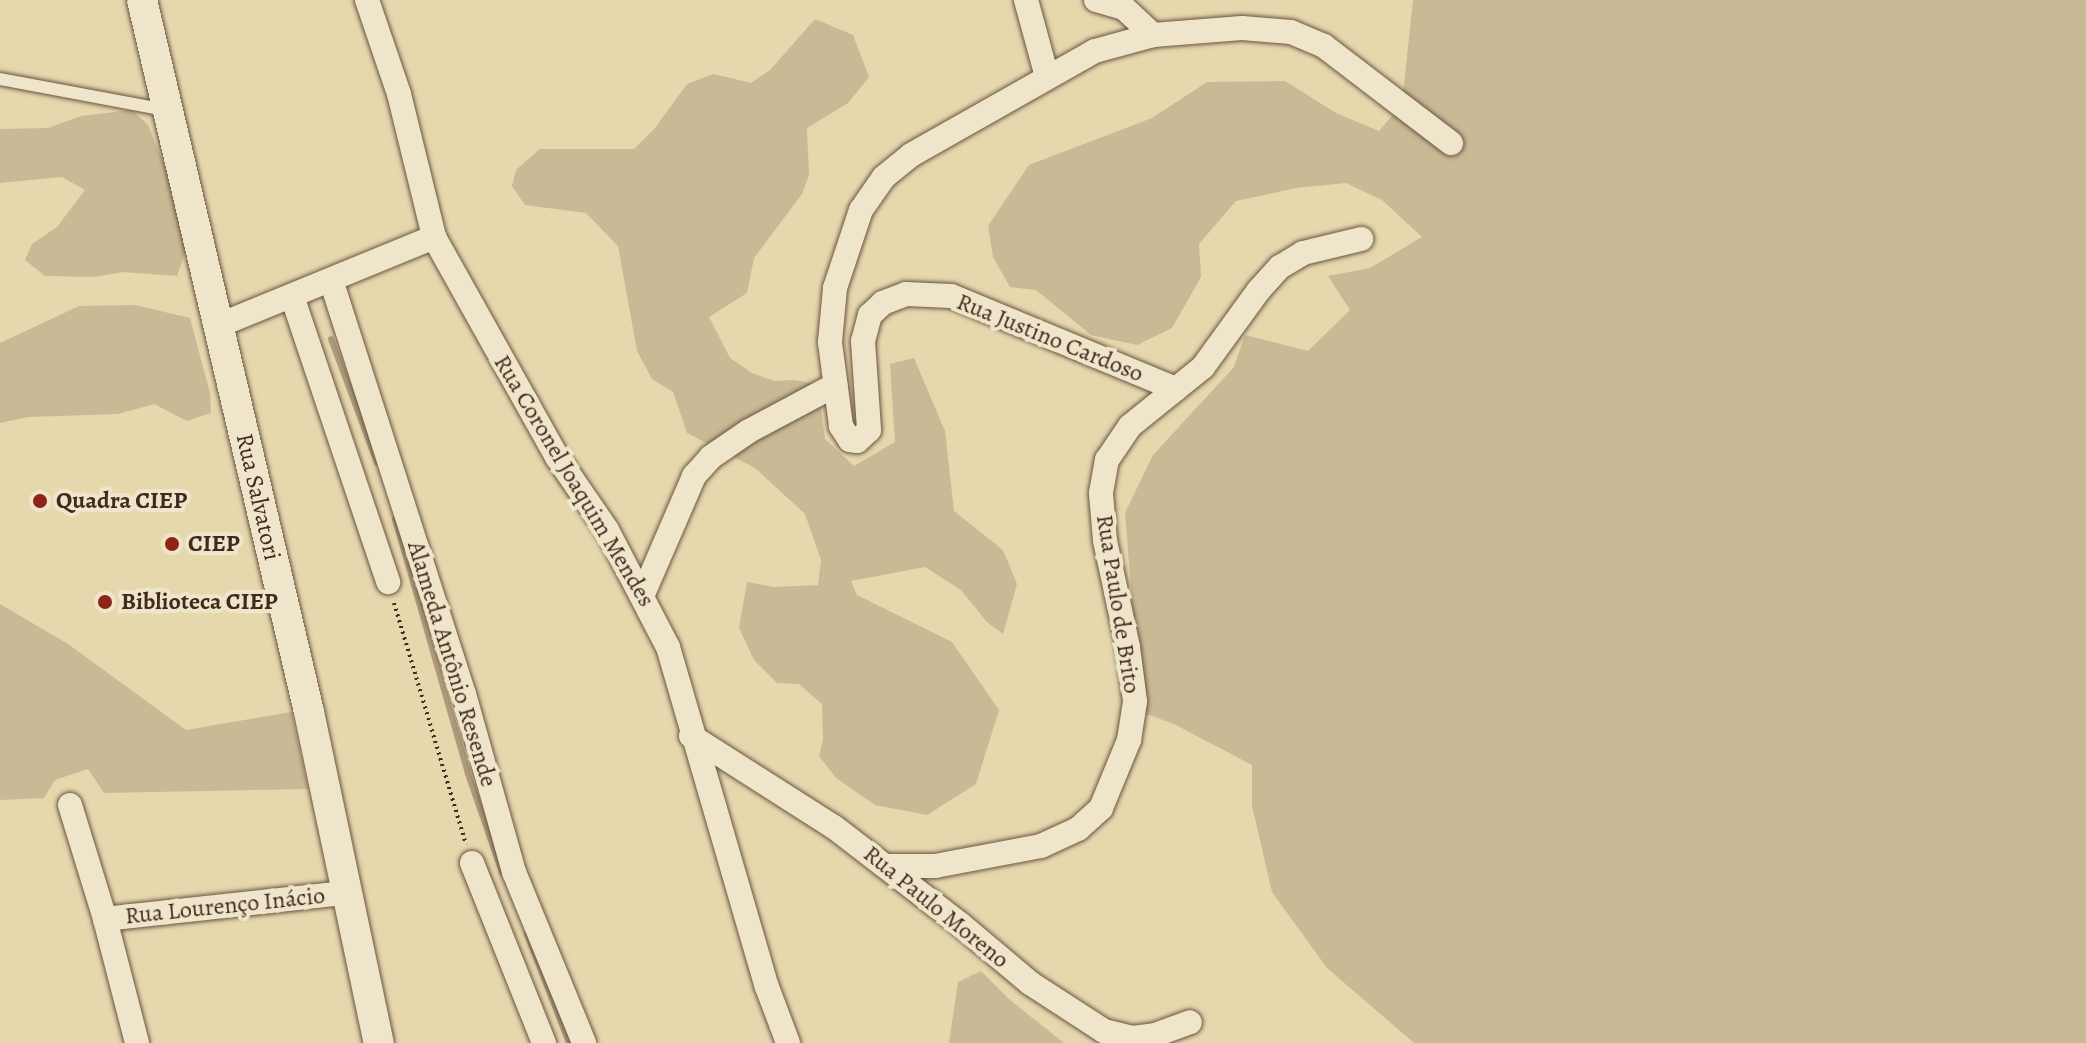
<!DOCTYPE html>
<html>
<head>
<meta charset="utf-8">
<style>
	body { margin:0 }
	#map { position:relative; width:2086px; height:1043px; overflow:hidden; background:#e6d7ad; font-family:Alegreya,serif }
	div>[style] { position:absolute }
	.green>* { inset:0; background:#cab995 }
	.stream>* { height:6px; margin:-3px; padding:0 3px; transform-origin:3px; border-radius:3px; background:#ae9c7c }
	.path>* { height:4px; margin-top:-2px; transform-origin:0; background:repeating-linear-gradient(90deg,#41291d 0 2px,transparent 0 6px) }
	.roads { filter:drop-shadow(0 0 2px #6a5441) drop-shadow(0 0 2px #6a5441) }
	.service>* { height:12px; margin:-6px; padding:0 6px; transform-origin:6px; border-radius:6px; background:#efe5ca }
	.minor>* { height:24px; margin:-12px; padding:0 12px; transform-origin:12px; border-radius:12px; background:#efe5ca }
	.tertiary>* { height:30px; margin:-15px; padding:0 15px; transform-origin:15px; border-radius:15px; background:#efe5ca }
	.dots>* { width:22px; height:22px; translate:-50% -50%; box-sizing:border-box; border:4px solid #efe5ca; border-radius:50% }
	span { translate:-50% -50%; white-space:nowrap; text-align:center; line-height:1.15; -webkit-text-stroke:8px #efe5ca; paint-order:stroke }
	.street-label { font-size:24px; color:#41291d }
	.poi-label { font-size:24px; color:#41291d; font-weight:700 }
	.left { translate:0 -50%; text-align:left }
</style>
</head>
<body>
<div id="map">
	<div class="green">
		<div style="clip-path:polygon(1413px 0,2086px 0,2086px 1043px,1414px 1043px,1327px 968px,1272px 892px,1252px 806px,1252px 765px,1174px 724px,1141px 712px,1125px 513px,1153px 455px,1234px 367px,1245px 335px,1308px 351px,1350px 310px,1328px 276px,1370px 268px,1422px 237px,1382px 200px,1346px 183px,1296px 188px,1236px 201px,1199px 244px,1201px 277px,1172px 328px,1137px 345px,1091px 335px,1036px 290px,1010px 287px,993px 257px,988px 226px,1029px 165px,1152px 118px,1207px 82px,1285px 81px,1336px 113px,1379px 131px,1402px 104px)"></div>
		<div style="clip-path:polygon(815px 19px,853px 35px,869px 77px,848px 103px,807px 128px,809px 175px,802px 194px,754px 258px,747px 293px,709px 317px,730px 358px,752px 373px,774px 381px,794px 380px,818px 384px,825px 439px,854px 466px,895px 442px,890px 364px,914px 358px,945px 431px,954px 511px,1003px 550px,1017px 584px,1003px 634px,987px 622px,961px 590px,925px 567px,851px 581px,857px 595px,952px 642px,999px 710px,976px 784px,927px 815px,875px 805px,836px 778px,819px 756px,823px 740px,822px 704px,799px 684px,777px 683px,754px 660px,739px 628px,747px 582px,774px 587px,818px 585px,821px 560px,805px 514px,755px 468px,687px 433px,673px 392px,652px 379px,637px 351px,618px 246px,586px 213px,525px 205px,512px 186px,516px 170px,540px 149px,634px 149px,655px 128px,687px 84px,714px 74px,751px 83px,770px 70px)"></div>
		<div style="clip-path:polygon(132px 110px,148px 125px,166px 169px,183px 231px,186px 250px,177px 276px,123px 272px,94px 277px,45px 276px,25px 260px,32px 244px,57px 227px,85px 190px,62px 177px,0 183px,0 129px,48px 128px,81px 116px)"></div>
		<div style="clip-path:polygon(135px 305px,190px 318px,210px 393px,211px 413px,187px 421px,154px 404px,118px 414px,28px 417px,0 423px,0 343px,79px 306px)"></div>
		<div style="clip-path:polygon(0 604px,68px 644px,186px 730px,291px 712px,308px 789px,104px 793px,88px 769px,55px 780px,44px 798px,0 800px)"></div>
		<div style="clip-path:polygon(981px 971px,1010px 1000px,1064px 1043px,949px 1043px,958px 982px)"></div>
	</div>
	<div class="stream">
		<div style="left:331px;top:339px;width:132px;rotate:69.6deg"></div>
		<div style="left:395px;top:519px;width:265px;rotate:74deg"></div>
		<div style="left:468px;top:774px;width:104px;rotate:70.9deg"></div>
		<div style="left:527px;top:934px;width:117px;rotate:68.9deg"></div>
	</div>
	<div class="path">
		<div style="left:394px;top:603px;width:252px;rotate:73.4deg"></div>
	</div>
	<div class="roads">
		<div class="service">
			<div style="left:0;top:79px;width:168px;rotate:10.6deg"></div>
		</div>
		<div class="minor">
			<div style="left:367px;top:0;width:99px;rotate:71.2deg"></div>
			<div style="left:399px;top:94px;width:147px;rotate:76.2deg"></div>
			<div style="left:434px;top:237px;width:252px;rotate:60.8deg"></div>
			<div style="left:557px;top:457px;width:88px;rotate:55.6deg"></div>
			<div style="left:607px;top:530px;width:132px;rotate:62.5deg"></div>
			<div style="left:668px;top:647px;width:354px;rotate:73.8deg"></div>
			<div style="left:767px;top:987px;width:60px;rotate:69.4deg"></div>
			<div style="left:1026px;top:0;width:80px;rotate:74.7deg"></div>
			<div style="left:1096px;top:0;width:29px;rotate:16deg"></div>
			<div style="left:1124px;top:8px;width:40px;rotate:43deg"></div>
			<div style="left:331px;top:280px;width:435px;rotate:72.2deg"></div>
			<div style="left:464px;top:694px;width:185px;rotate:74.3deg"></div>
			<div style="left:514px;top:872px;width:185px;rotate:67.7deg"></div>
			<div style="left:292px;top:296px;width:302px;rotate:71.4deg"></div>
			<div style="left:217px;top:326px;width:235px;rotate:-22.3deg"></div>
			<div style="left:1176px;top:389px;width:243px;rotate:-157.5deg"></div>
			<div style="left:951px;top:296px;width:45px;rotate:-177.5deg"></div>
			<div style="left:906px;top:294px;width:25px;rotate:159deg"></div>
			<div style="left:883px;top:303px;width:18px;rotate:137deg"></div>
			<div style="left:870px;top:315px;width:27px;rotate:105deg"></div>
			<div style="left:863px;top:341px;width:89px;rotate:86.1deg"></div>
			<div style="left:869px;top:430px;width:16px;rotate:137deg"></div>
			<div style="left:857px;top:441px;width:7px;rotate:-172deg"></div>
			<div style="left:850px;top:440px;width:17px;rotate:-123deg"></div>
			<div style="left:841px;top:426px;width:85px;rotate:-97.5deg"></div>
			<div style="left:830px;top:342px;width:54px;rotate:-84.7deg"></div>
			<div style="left:835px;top:288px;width:82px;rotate:-71.6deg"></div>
			<div style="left:861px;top:210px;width:40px;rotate:-55.1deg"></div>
			<div style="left:884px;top:177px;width:35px;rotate:-39deg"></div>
			<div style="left:911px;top:155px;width:211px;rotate:-29.5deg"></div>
			<div style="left:1095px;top:51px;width:60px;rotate:-15.4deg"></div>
			<div style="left:1153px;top:35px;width:89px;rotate:-4.5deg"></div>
			<div style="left:1242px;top:28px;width:49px;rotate:4.7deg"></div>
			<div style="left:1291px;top:32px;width:36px;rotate:23deg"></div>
			<div style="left:1324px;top:46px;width:160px;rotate:37.4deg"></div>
			<div style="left:643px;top:594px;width:129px;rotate:-66.6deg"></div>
			<div style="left:694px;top:476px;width:25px;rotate:-48deg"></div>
			<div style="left:711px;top:457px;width:46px;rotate:-34.4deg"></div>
			<div style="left:749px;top:431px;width:98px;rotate:-28.1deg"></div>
			<div style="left:691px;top:736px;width:169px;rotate:32.5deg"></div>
			<div style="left:834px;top:827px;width:159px;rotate:37.6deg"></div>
			<div style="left:960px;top:924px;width:92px;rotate:40.1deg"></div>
			<div style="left:1030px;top:983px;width:88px;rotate:33deg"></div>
			<div style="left:1104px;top:1031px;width:29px;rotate:14deg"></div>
			<div style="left:1132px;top:1038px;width:23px;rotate:-7deg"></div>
			<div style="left:1155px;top:1035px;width:37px;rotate:-20deg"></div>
			<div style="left:70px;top:805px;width:119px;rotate:72.9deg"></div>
			<div style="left:105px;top:919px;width:128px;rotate:75.5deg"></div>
			<div style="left:472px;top:863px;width:194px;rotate:68.2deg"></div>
			<div style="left:888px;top:866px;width:47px"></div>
			<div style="left:935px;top:866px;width:108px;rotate:-10.7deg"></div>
			<div style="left:1041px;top:846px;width:41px;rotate:-24.7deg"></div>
			<div style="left:1078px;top:829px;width:31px;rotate:-42deg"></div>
			<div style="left:1101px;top:808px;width:74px;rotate:-67.6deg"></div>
			<div style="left:1129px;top:740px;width:39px;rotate:-81deg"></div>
			<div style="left:1135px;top:701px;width:54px;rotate:-97.4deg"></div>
			<div style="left:1128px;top:647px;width:108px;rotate:-102.2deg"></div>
			<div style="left:1105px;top:541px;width:48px;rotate:-94.8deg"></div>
			<div style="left:1101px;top:493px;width:34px;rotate:-80deg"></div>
			<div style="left:1107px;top:460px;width:41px;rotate:-55.9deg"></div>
			<div style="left:1130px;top:426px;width:94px;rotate:-38.9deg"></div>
			<div style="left:1203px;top:367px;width:95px;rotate:-54deg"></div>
			<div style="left:1259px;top:290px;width:31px;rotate:-48deg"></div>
			<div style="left:1280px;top:267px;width:27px;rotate:-31deg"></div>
			<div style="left:1303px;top:253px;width:60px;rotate:-13.6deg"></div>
			<div style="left:105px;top:919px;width:241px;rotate:-6.2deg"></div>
		</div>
		<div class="tertiary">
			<div style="left:142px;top:0;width:731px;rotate:76.8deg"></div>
			<div style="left:309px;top:712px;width:338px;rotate:78.1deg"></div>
		</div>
	</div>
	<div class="dots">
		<div style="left:40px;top:501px;background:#8f2418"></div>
		<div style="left:172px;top:544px;background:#8f2418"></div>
		<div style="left:105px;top:602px;background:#8f2418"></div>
	</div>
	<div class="street-label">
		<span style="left:1050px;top:338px;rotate:22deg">Rua Justino Cardoso</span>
		<span style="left:574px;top:481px;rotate:59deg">Rua Coronel Joaquim Mendes</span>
		<span style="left:258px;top:497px;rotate:77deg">Rua Salvatori</span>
		<span style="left:1118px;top:604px;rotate:81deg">Rua Paulo de Brito</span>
		<span style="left:452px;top:664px;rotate:73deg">Alameda Antônio Resende</span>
		<span style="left:225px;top:906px;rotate:-6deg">Rua Lourenço Inácio</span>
		<span style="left:936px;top:907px;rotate:39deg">Rua Paulo Moreno</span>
	</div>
	<div class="poi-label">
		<span class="left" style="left:56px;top:501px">Quadra CIEP</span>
		<span class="left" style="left:188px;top:544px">CIEP</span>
		<span class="left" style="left:121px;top:602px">Biblioteca CIEP</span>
	</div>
</div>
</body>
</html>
